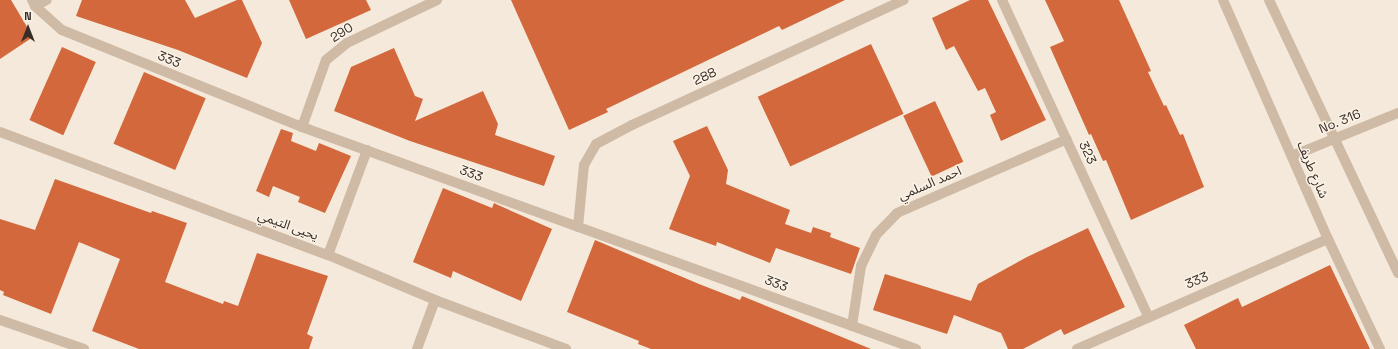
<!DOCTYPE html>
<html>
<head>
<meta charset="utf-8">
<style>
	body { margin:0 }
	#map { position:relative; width:1398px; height:349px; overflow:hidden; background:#f4e9da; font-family:"Space Grotesk","Noto Sans Arabic",sans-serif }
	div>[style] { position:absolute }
	.building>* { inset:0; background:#d2683b; transform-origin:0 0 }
	.minor>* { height:10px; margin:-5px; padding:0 5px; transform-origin:5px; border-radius:5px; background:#cebaa5 }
	.tertiary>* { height:10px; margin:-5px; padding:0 5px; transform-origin:5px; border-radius:5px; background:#cebaa5 }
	span { translate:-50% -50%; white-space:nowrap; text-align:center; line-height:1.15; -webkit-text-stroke:3px #fbf3e7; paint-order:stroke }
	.street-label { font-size:13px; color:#392e27 }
	.north { position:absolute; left:8px; top:8px; width:40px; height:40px; -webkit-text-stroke:3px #fbf3e7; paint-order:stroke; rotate:0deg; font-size:11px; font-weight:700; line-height:16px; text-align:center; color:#392e27 }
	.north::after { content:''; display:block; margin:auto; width:14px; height:18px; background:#392e27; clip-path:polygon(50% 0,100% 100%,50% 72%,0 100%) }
</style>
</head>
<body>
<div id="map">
	<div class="building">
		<div style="clip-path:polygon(0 0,11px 0,33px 37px,0 59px)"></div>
		<div style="clip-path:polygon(82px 0,185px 0,195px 18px,237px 0,242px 0,262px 43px,247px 78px,178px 50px,76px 16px)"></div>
		<div style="clip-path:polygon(289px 0,366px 0,371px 10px,306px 39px)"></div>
		<div style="clip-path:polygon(511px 0,845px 0,782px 30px,779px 26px,606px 109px,608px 112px,569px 130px)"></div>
		<div style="clip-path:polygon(970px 0,988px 0,1046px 120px,1001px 141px,990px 115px,996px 112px,985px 88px,978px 91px,954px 46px,946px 50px,932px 18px)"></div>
		<div style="clip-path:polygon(1045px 0,1119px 0,1151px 71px,1148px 72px,1164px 106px,1166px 105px,1180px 135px,1183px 134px,1204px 187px,1131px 220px,1106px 160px,1103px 161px,1091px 134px,1089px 135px,1050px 47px,1064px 41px)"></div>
		<div style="left:871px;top:44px;width:77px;height:125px;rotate:65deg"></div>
		<div style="left:62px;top:47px;width:37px;height:80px;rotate:24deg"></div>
		<div style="clip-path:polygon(394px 48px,415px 96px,423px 99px,415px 121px,483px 91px,498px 124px,495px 135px,555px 156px,544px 186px,410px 141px,334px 111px,351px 67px)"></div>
		<div style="left:144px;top:72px;width:67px;height:78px;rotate:23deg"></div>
		<div style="left:935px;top:101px;width:67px;height:35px;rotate:65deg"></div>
		<div style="clip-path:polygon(707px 126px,728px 170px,726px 184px,790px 210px,785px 224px,811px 233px,813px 227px,831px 233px,830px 237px,860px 248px,851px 274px,776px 248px,770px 263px,717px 242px,716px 246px,669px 229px,690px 176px,673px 141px)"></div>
		<div style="clip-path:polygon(281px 129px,293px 133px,291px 141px,316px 151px,319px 143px,351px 156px,325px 213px,298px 202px,300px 197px,273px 186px,269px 197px,256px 191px)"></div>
		<div style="clip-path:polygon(55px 179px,151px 213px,152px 211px,187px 223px,165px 282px,223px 304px,224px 301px,238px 306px,257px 253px,328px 276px,307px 334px,313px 337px,309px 349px,139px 349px,92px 331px,120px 259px,79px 242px,51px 314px,3px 295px,4px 292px,0 290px,0 219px,35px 230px)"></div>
		<div style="clip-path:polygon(443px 188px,492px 208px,494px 203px,498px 205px,552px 229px,521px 301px,453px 271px,451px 278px,413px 262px)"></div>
		<div style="clip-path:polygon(1088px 228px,1125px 307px,1064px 335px,1061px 329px,1023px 349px,1008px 349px,1001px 333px,954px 315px,947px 334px,873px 310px,885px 274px,971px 301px,978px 284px,1027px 257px)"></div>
		<div style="clip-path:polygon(595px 240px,699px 284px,740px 300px,742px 296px,871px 349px,651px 349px,638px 344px,639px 341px,567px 312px)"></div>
		<div style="clip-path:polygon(1330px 265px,1370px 349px,1196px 349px,1184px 325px,1238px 298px,1242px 307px)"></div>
	</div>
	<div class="minor">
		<div style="left:32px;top:0;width:7px;rotate:63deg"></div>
		<div style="left:35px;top:6px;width:36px;rotate:42deg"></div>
		<div style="left:62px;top:30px;width:259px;rotate:22deg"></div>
		<div style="left:302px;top:127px;width:653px;rotate:19.88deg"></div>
		<div style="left:1002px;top:0;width:348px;rotate:65.2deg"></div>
		<div style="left:35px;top:6px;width:13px;rotate:-27deg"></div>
		<div style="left:302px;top:127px;width:71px;rotate:-70.3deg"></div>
		<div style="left:326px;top:60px;width:27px;rotate:-39deg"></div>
		<div style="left:347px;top:43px;width:100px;rotate:-25.5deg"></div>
		<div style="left:0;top:132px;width:350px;rotate:20.6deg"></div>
		<div style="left:328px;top:255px;width:116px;rotate:22.8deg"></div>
		<div style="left:435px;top:300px;width:140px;rotate:20.5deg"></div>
		<div style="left:1292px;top:156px;width:114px;rotate:-22.1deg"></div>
		<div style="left:578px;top:227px;width:62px;rotate:-84.5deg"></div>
		<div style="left:584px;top:165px;width:24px;rotate:-60deg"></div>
		<div style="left:596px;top:144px;width:41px;rotate:-27.8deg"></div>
		<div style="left:632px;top:125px;width:299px;rotate:-24.7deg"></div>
		<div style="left:328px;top:255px;width:112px;rotate:-69.6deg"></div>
		<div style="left:0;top:320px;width:89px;rotate:19deg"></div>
		<div style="left:852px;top:326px;width:61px;rotate:-81.5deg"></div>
		<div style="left:861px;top:266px;width:34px;rotate:-64deg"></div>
		<div style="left:876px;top:235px;width:30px;rotate:-46deg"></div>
		<div style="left:897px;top:213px;width:185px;rotate:-23.5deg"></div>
		<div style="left:417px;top:349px;width:52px;rotate:-69.8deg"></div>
		<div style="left:1077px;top:349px;width:274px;rotate:-23.7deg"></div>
	</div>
	<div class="tertiary">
		<div style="left:1223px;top:0;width:261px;rotate:66.3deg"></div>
		<div style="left:1328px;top:239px;width:122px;rotate:64.7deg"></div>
		<div style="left:1269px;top:0;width:302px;rotate:64.7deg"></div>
	</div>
	<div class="street-label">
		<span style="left:342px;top:33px;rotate:-32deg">290</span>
		<span style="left:169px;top:60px;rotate:22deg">333</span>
		<span style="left:705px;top:77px;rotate:-25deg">288</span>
		<span style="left:1340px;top:122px;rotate:-22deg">No. 316</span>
		<span style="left:1087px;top:153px;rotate:65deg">323</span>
		<span style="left:1312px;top:170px;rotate:67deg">شارع طريف</span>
		<span style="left:471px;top:174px;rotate:20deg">333</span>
		<span style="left:930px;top:184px;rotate:-23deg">احمد السلمي</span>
		<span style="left:288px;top:226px;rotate:20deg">يحيى التيمي</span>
		<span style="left:1197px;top:281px;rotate:-23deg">333</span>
		<span style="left:776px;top:284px;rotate:20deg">333</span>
	</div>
	<div class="north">N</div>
</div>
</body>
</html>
